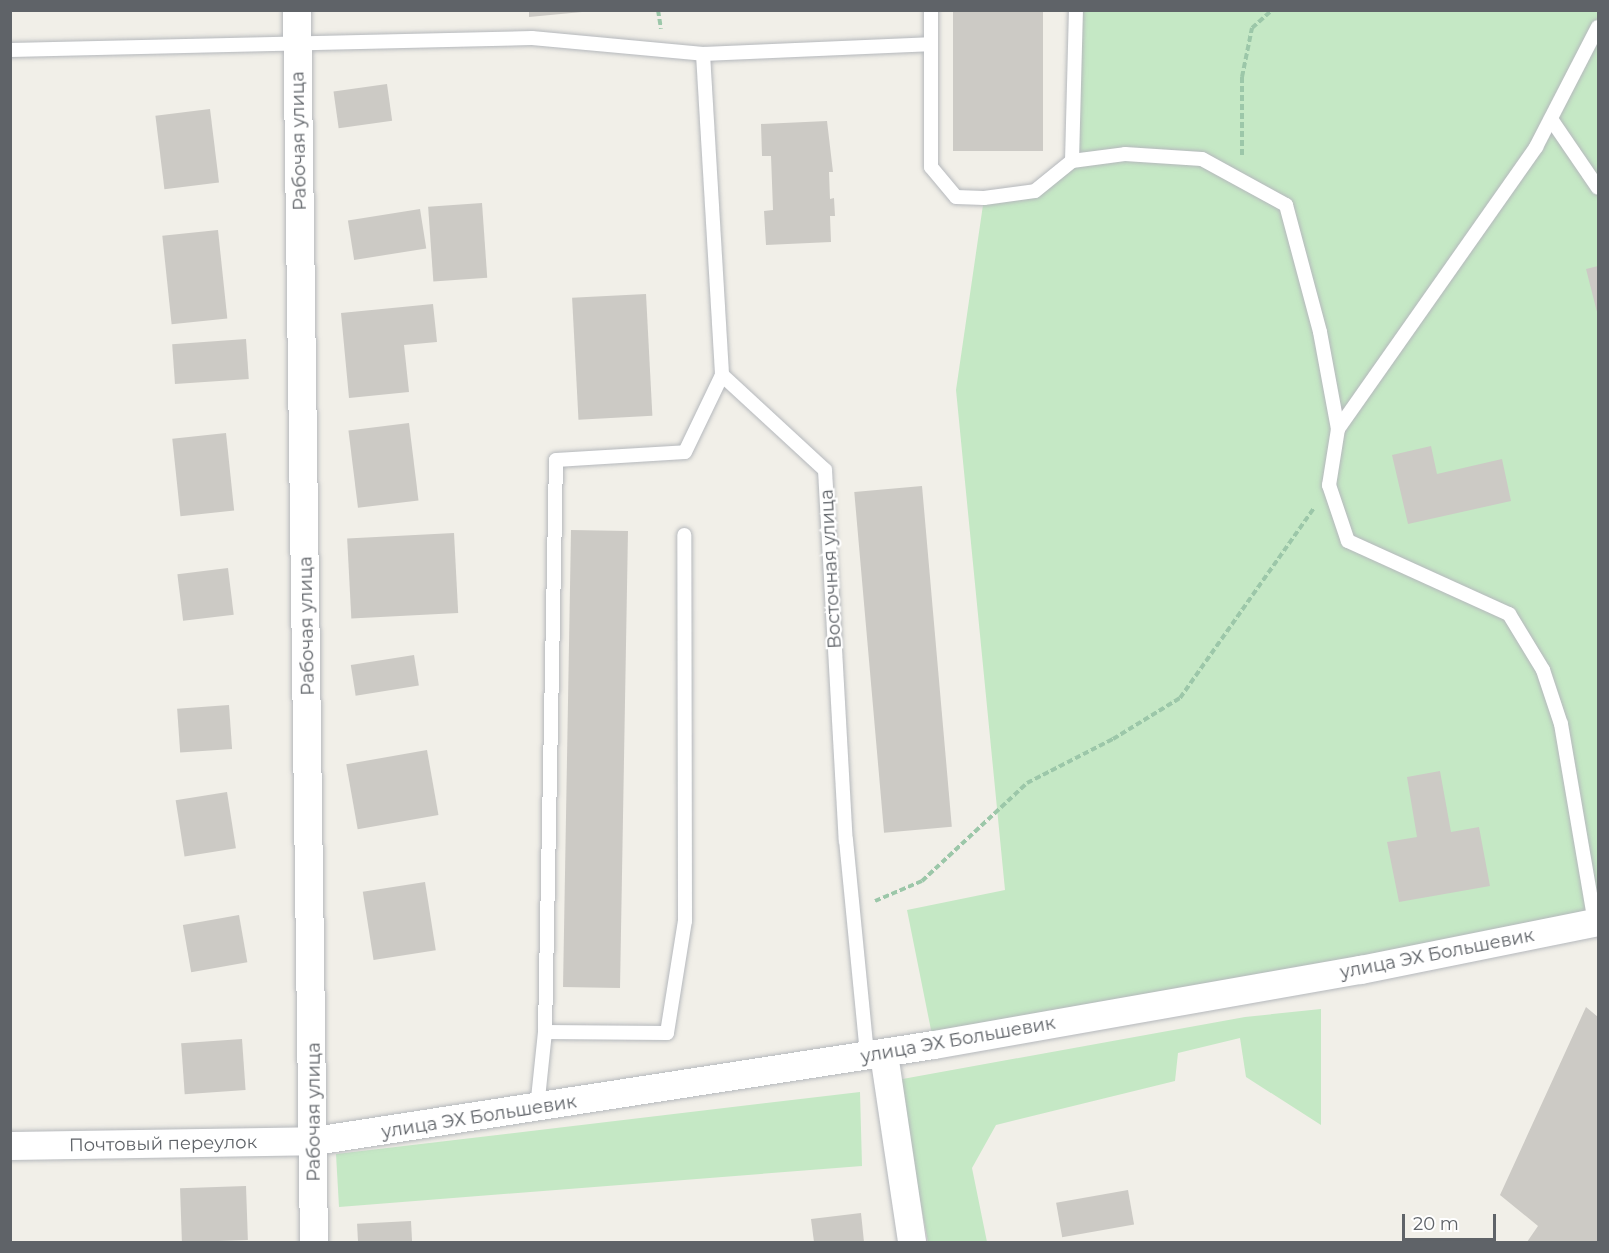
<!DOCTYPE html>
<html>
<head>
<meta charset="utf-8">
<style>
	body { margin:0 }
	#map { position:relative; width:1609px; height:1253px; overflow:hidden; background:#f1efe8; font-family:Montserrat,sans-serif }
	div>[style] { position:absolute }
	.green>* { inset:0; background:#c5e8c5 }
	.building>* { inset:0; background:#cccac5; transform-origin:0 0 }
	.path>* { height:4px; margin-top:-2px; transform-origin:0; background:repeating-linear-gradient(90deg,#9cc7a9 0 6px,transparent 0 9px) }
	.roads { filter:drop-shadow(0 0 2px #b5b8bc) drop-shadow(0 0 2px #b5b8bc) }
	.lane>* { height:14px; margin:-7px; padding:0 7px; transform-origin:7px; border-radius:7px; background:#fff }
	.street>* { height:28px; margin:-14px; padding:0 14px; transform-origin:14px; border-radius:14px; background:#fff }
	span { translate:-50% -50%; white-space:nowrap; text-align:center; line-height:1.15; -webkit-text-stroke:4.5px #fff; paint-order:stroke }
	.street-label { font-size:18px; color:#5f6368 }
	.frame { position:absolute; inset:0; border:12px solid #5f6368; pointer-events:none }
	.scale { position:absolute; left:1402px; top:1214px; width:94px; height:27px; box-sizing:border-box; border:3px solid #5f6368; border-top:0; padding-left:8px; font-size:18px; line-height:21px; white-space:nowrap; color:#5f6368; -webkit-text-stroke:4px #fff; paint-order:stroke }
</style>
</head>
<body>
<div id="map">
	<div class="green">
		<div style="clip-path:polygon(1076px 11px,1598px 11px,1598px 922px,934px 1045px,907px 910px,1005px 890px,956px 390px,984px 198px,1035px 191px,1072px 161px)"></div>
		<div style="clip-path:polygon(1321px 1009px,1321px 1125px,1246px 1077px,1240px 1038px,1178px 1053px,1175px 1081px,996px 1125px,972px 1168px,987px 1242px,928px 1242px,897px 1080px,1245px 1017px)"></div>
		<div style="clip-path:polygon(860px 1092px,862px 1166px,339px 1207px,336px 1154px)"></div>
	</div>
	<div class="building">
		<div style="clip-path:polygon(529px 10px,582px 10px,582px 12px,529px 17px)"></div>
		<div style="left:953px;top:10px;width:90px;height:141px"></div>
		<div style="left:387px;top:84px;width:37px;height:54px;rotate:82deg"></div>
		<div style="left:210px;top:109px;width:74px;height:55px;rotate:83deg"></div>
		<div style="clip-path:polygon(827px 121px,833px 172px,829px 172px,830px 199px,834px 198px,835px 216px,830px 216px,831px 242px,766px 245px,764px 211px,773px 210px,771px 156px,762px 156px,761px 124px)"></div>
		<div style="left:482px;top:203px;width:75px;height:54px;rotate:86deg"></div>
		<div style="left:420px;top:209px;width:40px;height:73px;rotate:81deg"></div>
		<div style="left:218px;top:230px;width:89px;height:56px;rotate:84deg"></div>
		<div style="clip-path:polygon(1598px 266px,1598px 316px,1586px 269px)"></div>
		<div style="left:646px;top:294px;width:122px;height:74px;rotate:87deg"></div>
		<div style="clip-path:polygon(433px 304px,437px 342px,404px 345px,409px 392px,349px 398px,341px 313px)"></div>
		<div style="left:246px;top:339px;width:40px;height:74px;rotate:86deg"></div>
		<div style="left:409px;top:423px;width:78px;height:61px;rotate:83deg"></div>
		<div style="left:226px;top:433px;width:78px;height:54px;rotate:84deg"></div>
		<div style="clip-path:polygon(1431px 446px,1437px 474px,1502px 459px,1511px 501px,1408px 524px,1392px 455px)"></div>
		<div style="left:922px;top:486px;width:342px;height:68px;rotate:85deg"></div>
		<div style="left:571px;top:530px;width:57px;height:457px;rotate:1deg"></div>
		<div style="left:454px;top:533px;width:80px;height:107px;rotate:87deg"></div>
		<div style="left:228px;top:568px;width:47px;height:51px;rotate:83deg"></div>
		<div style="left:414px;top:655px;width:31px;height:64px;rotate:81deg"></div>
		<div style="left:229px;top:705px;width:44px;height:52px;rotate:86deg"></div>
		<div style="left:427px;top:750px;width:66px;height:82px;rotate:80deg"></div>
		<div style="clip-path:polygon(1440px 771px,1451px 832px,1479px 827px,1490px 886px,1399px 902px,1387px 842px,1417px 837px,1407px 777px)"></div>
		<div style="left:227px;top:792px;width:57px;height:52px;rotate:81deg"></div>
		<div style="left:425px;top:882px;width:69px;height:63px;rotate:81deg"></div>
		<div style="left:239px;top:915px;width:48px;height:57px;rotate:80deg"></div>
		<div style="clip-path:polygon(1586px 1007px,1598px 1017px,1598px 1242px,1527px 1242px,1538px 1226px,1500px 1195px)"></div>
		<div style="left:242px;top:1039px;width:51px;height:61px;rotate:86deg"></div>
		<div style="left:246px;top:1186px;width:54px;height:66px;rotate:88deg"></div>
		<div style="left:1128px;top:1190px;width:35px;height:73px;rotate:80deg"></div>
		<div style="clip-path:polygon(861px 1213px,864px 1242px,814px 1242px,811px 1219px)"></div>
		<div style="left:411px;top:1221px;width:21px;height:54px;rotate:87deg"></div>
	</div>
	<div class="path">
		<div style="left:658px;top:10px;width:19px;rotate:81deg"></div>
		<div style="left:1242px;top:155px;width:78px;rotate:-90deg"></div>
		<div style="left:1242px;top:77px;width:50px;rotate:-78.5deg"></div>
		<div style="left:1252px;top:28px;width:27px;rotate:-42deg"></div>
		<div style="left:875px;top:901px;width:51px;rotate:-23.1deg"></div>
		<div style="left:922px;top:881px;width:144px;rotate:-43deg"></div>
		<div style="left:1027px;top:783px;width:97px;rotate:-27.1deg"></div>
		<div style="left:1113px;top:739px;width:79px;rotate:-31.5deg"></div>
		<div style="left:1180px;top:698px;width:232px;rotate:-54.8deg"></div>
	</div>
	<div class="roads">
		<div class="lane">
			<div style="left:931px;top:10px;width:157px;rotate:90deg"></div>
			<div style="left:931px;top:167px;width:39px;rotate:50deg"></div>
			<div style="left:956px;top:197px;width:28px;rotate:2deg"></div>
			<div style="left:984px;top:198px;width:51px;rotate:-7.8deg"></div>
			<div style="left:1035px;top:191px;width:48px;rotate:-39deg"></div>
			<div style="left:1072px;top:161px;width:151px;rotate:-88.5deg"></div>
			<div style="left:10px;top:50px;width:522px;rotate:-1.32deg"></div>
			<div style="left:532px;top:38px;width:172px;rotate:5.3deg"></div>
			<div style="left:703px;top:54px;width:226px;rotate:-2.5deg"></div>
			<div style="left:703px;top:54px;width:322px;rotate:86.6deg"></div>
			<div style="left:722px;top:375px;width:140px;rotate:42.7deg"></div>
			<div style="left:825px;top:470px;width:371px;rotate:86.8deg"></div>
			<div style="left:846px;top:840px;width:217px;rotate:84.4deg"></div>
			<div style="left:1551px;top:119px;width:83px;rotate:55.7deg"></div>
			<div style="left:1072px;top:161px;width:53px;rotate:-7.5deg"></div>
			<div style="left:1125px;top:154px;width:77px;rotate:3.7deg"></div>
			<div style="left:1202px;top:159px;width:96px;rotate:28.7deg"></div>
			<div style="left:1286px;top:205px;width:131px;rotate:75deg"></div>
			<div style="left:1320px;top:332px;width:99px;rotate:79.5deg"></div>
			<div style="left:1338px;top:429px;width:57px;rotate:99.1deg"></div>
			<div style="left:1329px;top:485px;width:59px;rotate:71.3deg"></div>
			<div style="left:1348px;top:541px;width:177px;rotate:24.4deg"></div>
			<div style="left:1509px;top:614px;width:66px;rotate:58.7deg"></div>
			<div style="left:1543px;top:670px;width:57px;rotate:71.6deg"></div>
			<div style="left:1561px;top:724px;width:202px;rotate:80.3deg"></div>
			<div style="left:1338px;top:429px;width:345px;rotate:-54.9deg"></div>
			<div style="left:1536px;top:147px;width:135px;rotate:-62.7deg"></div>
			<div style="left:545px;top:1032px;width:122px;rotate:0.5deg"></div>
			<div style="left:667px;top:1033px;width:113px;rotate:-80.9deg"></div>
			<div style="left:685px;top:921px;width:386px;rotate:-90.1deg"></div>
			<div style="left:537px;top:1108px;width:76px;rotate:-84deg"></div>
			<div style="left:545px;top:1032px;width:572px;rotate:-88.9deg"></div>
			<div style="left:556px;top:460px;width:129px;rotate:-3.5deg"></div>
			<div style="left:685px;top:452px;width:85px;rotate:-64.3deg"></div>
		</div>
		<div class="street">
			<div style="left:297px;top:10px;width:1232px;rotate:89.21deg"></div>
			<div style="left:884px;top:1054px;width:190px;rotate:81.5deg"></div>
			<div style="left:10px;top:1146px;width:305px;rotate:-0.9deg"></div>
			<div style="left:315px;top:1141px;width:626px;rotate:-8.82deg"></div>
			<div style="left:934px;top:1045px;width:434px;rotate:-10deg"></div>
			<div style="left:1361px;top:970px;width:242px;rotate:-11.4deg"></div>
		</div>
	</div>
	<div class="street-label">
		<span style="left:299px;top:141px;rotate:-91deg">Рабочая улица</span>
		<span style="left:831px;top:569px;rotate:-93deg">Восточная улица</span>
		<span style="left:307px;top:626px;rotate:-91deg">Рабочая улица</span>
		<span style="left:1437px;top:954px;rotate:-11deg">улица ЭХ Большевик</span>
		<span style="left:958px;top:1040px;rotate:-10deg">улица ЭХ Большевик</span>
		<span style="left:314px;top:1112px;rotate:-90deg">Рабочая улица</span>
		<span style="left:479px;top:1117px;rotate:-9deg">улица ЭХ Большевик</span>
		<span style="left:163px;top:1144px;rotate:-1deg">Почтовый переулок</span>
	</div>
	<div class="frame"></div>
	<div class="scale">20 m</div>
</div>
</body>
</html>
